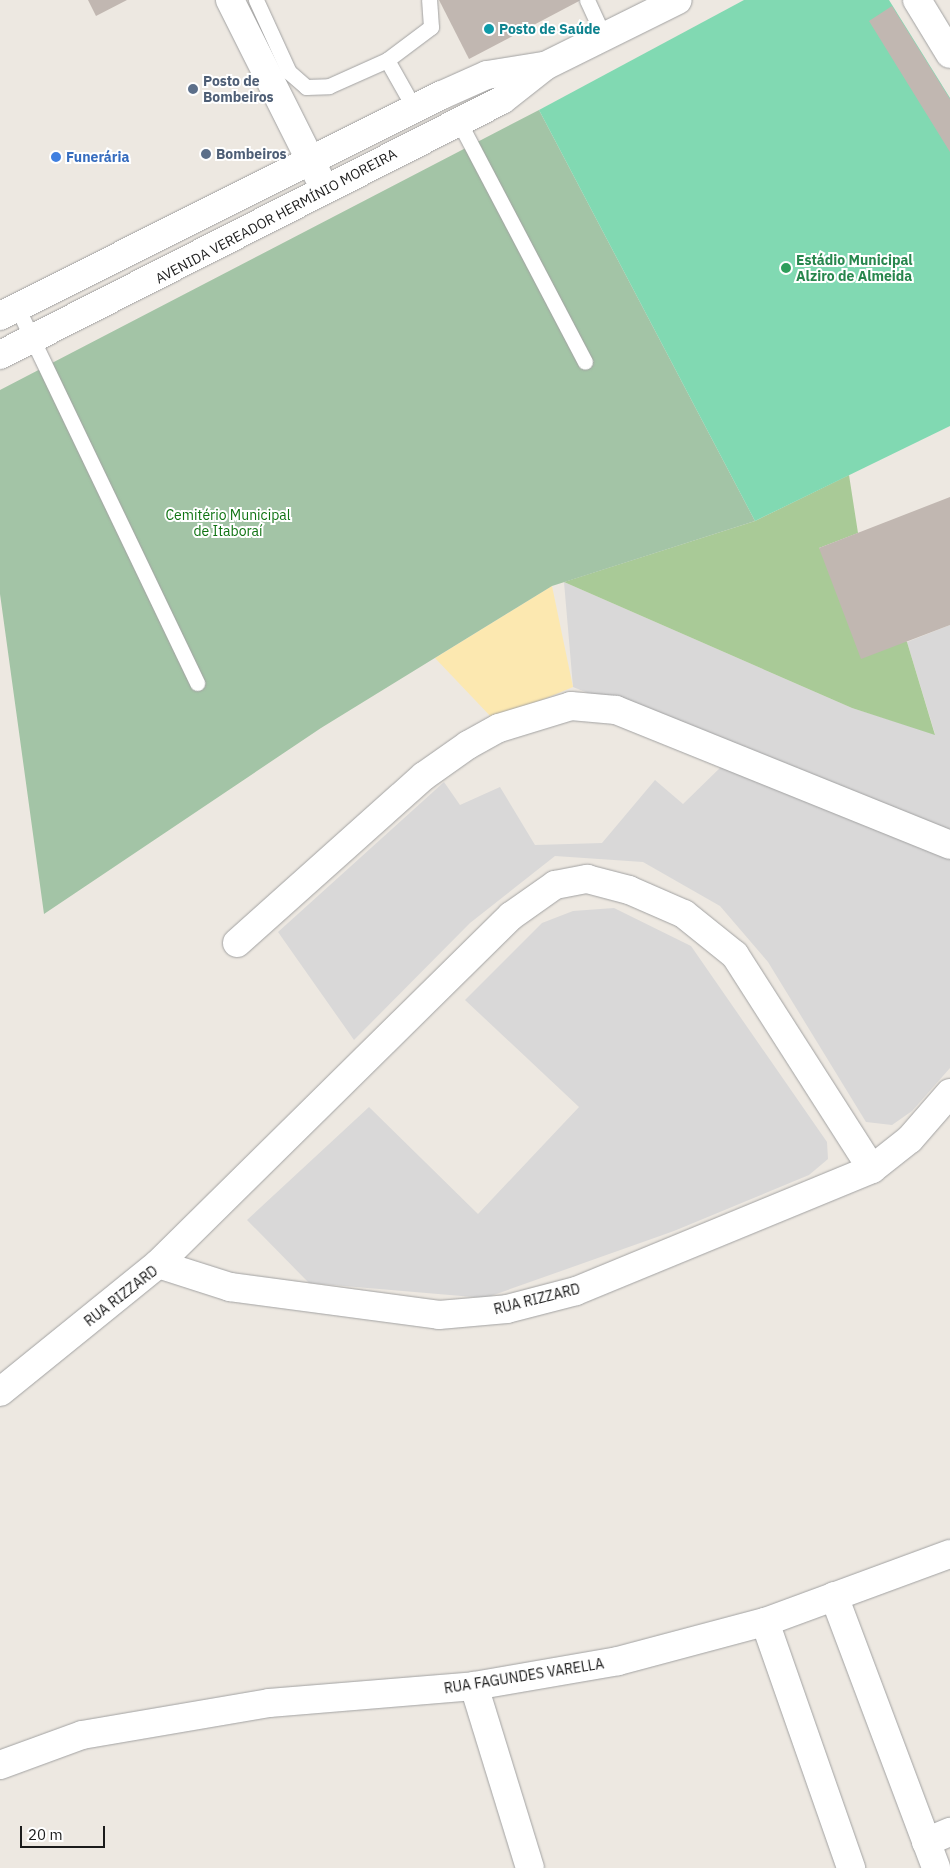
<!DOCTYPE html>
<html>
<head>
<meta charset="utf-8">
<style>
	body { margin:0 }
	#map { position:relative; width:950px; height:1868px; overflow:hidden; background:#ede8e1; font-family:"IBM Plex Sans",sans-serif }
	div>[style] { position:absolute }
	.residential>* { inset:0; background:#d9d8d8 }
	.forest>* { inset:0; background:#a9ca97 }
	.sand>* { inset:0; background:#fce8b0 }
	.cemetery>* { inset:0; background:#a3c4a6 }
	.pitch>* { inset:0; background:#81d9b2 }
	.building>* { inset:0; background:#c1b7b1 }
	.roads { filter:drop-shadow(0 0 1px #a2a2a2) drop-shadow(0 0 1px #a2a2a2) }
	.service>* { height:15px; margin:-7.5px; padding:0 7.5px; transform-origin:7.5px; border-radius:7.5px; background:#fff }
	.minor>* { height:28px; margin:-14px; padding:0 14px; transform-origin:14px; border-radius:14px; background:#fff }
	.tertiary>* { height:28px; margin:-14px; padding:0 14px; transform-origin:14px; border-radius:14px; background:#fff }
	.dots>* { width:14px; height:14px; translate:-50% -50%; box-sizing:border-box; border:2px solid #fff; border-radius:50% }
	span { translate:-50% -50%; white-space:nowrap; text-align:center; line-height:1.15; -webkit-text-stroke:4px #fff; paint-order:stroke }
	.culture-label { font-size:14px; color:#0d838f; font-weight:700 }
	.left { translate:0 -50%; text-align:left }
	.service-label { font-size:14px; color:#4e5e75; font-weight:700 }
	.shop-label { font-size:14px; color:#366cbe; font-weight:700 }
	.street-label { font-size:14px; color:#1b1b1b }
	.leisure-label { font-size:14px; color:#27864d; font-weight:700 }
	.park-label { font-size:14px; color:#0f7312 }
	.scale { position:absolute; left:20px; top:1826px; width:85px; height:22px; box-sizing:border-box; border:2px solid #1b1b1b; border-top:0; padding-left:6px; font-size:15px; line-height:18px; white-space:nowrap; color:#1b1b1b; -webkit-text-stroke:4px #fff; paint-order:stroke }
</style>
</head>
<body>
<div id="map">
	<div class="residential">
		<div style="clip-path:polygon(564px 582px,852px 708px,935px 734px,907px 642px,950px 625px,950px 839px,573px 687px)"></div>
		<div style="clip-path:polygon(725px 763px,950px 856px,950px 1068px,912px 1111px,892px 1125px,866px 1122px,768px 962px,720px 906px,643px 862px,555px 856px,470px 923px,354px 1040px,278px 932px,444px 782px,460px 805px,500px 787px,535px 845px,602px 843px,655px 780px,683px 804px)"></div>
		<div style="clip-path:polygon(614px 908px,691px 946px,827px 1142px,828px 1159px,809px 1175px,674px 1231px,485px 1298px,309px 1283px,247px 1220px,369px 1107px,478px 1214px,579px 1107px,465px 1000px,542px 923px,573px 911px)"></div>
	</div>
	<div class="forest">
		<div style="clip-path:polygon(849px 475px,858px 533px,819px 548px,907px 642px,935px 735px,852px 708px,564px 582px,755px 521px)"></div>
	</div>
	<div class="sand">
		<div style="clip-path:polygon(552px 586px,573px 687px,494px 720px,435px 658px)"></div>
	</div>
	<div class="cemetery">
		<div style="clip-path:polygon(539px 110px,755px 521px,552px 586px,321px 728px,44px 914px,0 594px,0 390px)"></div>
	</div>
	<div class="pitch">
		<div style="clip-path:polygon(744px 0,889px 0,950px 98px,950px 426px,755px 521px,539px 110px)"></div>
	</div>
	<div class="building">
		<div style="clip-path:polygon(88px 0,127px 0,96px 16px)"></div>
		<div style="clip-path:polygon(439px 0,581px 0,469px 59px)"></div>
		<div style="clip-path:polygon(892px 6px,950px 99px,950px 152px,869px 21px)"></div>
		<div style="clip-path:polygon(950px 497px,950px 625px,861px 659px,819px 548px)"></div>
	</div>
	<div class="roads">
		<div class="service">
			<div style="left:256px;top:0;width:79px;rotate:65.4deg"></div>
			<div style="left:289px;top:72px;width:23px;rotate:41deg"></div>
			<div style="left:306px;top:87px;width:23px;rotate:-2deg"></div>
			<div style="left:329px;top:86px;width:64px;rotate:-24.1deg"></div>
			<div style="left:387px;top:60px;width:55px;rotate:-36.9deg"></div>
			<div style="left:431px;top:27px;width:27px;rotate:-94deg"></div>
			<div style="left:587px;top:0;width:41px;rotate:65.3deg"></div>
			<div style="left:387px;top:60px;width:55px;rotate:60.6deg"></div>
			<div style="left:458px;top:120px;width:273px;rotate:62.3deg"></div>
			<div style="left:17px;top:307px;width:417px;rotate:64.4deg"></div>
		</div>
		<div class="minor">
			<div style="left:230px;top:0;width:212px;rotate:63.4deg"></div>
			<div style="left:917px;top:0;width:63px;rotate:58.6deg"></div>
			<div style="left:237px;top:943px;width:251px;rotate:-41.8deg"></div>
			<div style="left:424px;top:776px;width:54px;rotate:-35.2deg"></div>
			<div style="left:468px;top:745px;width:35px;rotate:-29deg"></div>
			<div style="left:499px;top:728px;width:75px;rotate:-17deg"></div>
			<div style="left:571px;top:706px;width:45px;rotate:5.1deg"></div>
			<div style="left:616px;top:710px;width:360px;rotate:22deg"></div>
			<div style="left:158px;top:1264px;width:496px;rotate:-44.6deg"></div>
			<div style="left:511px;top:916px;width:54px;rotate:-35.2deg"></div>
			<div style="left:555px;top:885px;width:33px;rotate:-11deg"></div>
			<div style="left:587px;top:879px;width:43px;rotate:14.7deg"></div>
			<div style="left:629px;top:890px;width:60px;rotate:23.6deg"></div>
			<div style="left:684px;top:914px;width:65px;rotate:38.8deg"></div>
			<div style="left:735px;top:955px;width:254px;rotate:57.4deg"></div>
			<div style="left:0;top:1392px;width:203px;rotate:-39deg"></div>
			<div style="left:158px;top:1264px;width:76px;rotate:17.7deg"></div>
			<div style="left:230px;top:1287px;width:211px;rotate:7.6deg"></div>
			<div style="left:439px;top:1315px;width:68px;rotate:-5deg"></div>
			<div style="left:507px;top:1309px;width:71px;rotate:-14.6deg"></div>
			<div style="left:576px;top:1291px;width:320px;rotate:-22.4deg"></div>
			<div style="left:872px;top:1169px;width:48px;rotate:-38.3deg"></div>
			<div style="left:910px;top:1139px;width:61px;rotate:-49deg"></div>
			<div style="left:834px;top:1596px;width:290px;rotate:69.4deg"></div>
			<div style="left:765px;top:1622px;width:261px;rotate:70.7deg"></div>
			<div style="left:474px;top:1686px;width:190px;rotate:72.9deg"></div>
			<div style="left:0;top:1765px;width:87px;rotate:-20.1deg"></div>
			<div style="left:82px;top:1735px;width:190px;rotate:-9.7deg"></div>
			<div style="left:269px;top:1703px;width:206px;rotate:-4.7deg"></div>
			<div style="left:474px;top:1686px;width:146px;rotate:-9.8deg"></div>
			<div style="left:618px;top:1661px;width:152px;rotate:-14.9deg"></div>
			<div style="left:765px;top:1622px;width:197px;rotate:-20.2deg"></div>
			<div style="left:926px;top:1842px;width:26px;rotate:-23deg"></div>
		</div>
		<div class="tertiary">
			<div style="left:0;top:316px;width:494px;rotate:-26.6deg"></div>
			<div style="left:442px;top:95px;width:49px;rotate:-24deg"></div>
			<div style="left:487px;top:75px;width:58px;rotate:-9deg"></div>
			<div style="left:0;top:355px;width:563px;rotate:-26.93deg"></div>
			<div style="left:502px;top:100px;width:55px;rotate:-38.3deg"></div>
			<div style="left:545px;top:66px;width:148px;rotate:-26.4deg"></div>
		</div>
	</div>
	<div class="dots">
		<div style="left:489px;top:29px;background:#0f9aa8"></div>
		<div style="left:193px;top:89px;background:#5c6f8a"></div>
		<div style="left:206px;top:154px;background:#5c6f8a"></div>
		<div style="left:56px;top:157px;background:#3f7fe0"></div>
		<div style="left:786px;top:268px;background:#2e9e5b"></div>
	</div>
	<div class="culture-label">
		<span class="left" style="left:499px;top:29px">Posto de Saúde</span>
	</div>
	<div class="service-label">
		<span class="left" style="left:203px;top:89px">Posto de<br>Bombeiros</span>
		<span class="left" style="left:216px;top:154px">Bombeiros</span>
	</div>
	<div class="shop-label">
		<span class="left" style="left:66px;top:157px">Funerária</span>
	</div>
	<div class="street-label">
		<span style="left:276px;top:216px;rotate:-28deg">AVENIDA VEREADOR HERMÍNIO MOREIRA</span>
		<span style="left:121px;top:1296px;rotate:-38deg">RUA RIZZARD</span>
		<span style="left:537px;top:1299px;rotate:-14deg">RUA RIZZARD</span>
		<span style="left:524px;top:1676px;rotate:-9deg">RUA FAGUNDES VARELLA</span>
	</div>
	<div class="leisure-label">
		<span class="left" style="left:796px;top:268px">Estádio Municipal<br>Alziro de Almeida</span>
	</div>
	<div class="park-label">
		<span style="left:228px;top:523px">Cemitério Municipal<br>de Itaboraí</span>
	</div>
	<div class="scale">20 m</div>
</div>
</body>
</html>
